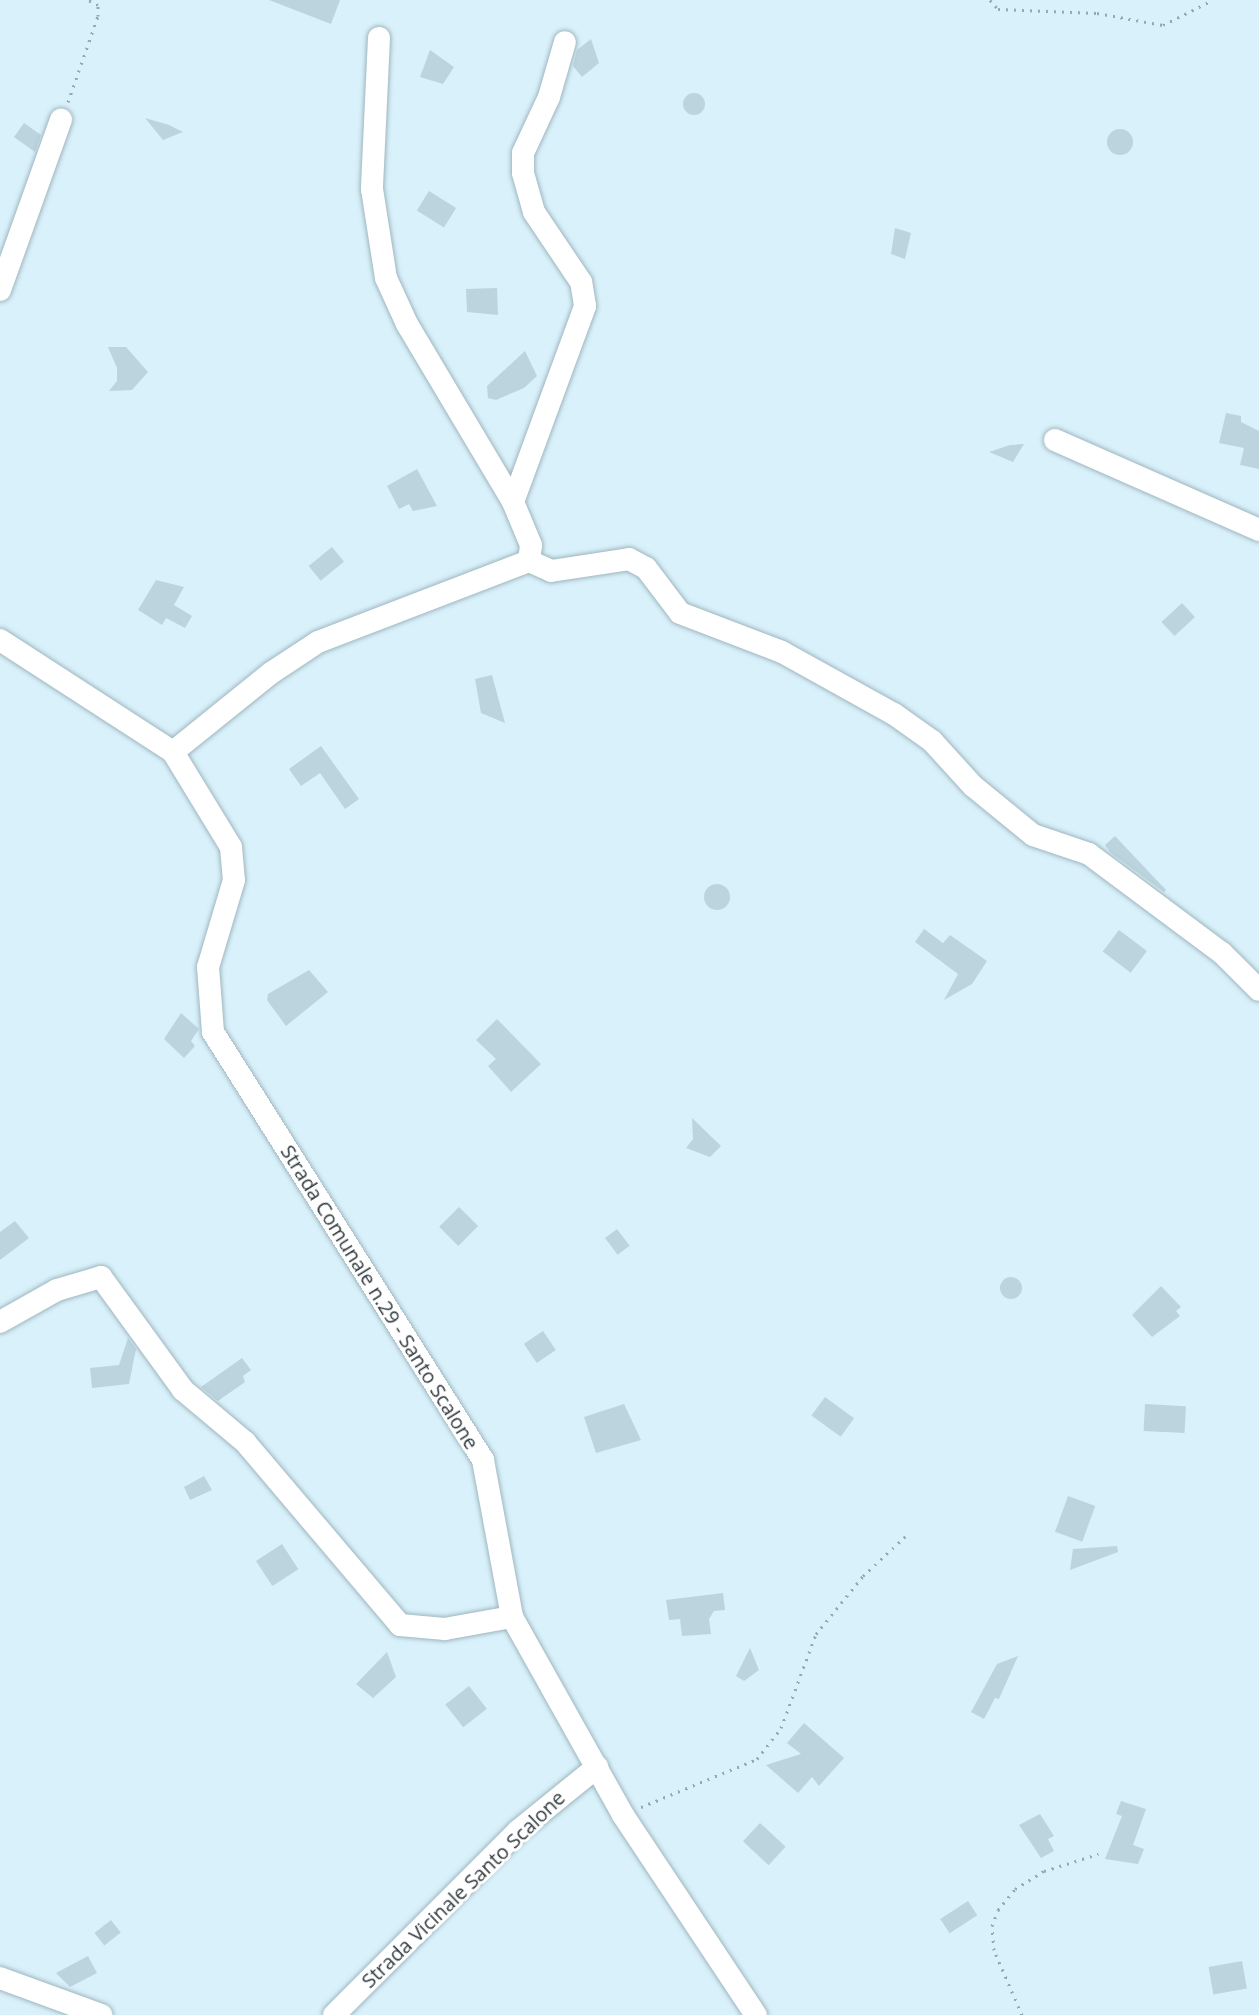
<!DOCTYPE html>
<html>
<head>
<meta charset="utf-8">
<style>
	body { margin:0 }
	#map { position:relative; width:1259px; height:2015px; overflow:hidden; background:#d9f1fb; font-family:"Open Sans",sans-serif }
	div>[style] { position:absolute }
	.building>* { inset:0; background:#bcd4de; transform-origin:0 0 }
	.round { border-radius:50% }
	.path>* { height:3px; margin-top:-1.5px; transform-origin:0; background:repeating-linear-gradient(90deg,#96a8b0 0 2px,transparent 0 8px) }
	.roads { filter:drop-shadow(0 0 2px #9fb6bf) drop-shadow(0 0 2px #9fb6bf) }
	.minor>* { height:22px; margin:-11px; padding:0 11px; transform-origin:11px; border-radius:11px; background:#fff }
	span { translate:-50% -50%; white-space:nowrap; text-align:center; line-height:1.15; -webkit-text-stroke:6px #fff; paint-order:stroke }
	.street-label { font-size:20px; color:#323b3f }
</style>
</head>
<body>
<div id="map">
	<div class="building">
		<div style="clip-path:polygon(269px 0,340px 0,331px 24px)"></div>
		<div style="clip-path:polygon(591px 39px,599px 63px,582px 77px,573px 66px,577px 50px)"></div>
		<div style="clip-path:polygon(430px 50px,454px 67px,443px 84px,420px 77px)"></div>
		<div class="round" style="left:683px;top:93px;width:22px;height:22px"></div>
		<div style="clip-path:polygon(145px 118px,169px 125px,183px 132px,163px 140px)"></div>
		<div style="clip-path:polygon(24px 123px,41px 135px,35px 152px,14px 137px)"></div>
		<div class="round" style="left:1107px;top:129px;width:26px;height:26px"></div>
		<div style="left:429px;top:191px;width:32px;height:23px;rotate:32deg"></div>
		<div style="clip-path:polygon(895px 228px,911px 233px,905px 259px,891px 254px)"></div>
		<div style="clip-path:polygon(497px 288px,498px 315px,467px 312px,466px 289px)"></div>
		<div style="clip-path:polygon(108px 347px,126px 347px,148px 372px,132px 390px,109px 391px,117px 381px,117px 368px)"></div>
		<div style="clip-path:polygon(525px 351px,537px 376px,524px 388px,496px 400px,488px 398px,487px 386px)"></div>
		<div style="clip-path:polygon(1226px 413px,1241px 416px,1241px 422px,1259px 431px,1259px 469px,1240px 465px,1244px 448px,1219px 443px)"></div>
		<div style="clip-path:polygon(1024px 444px,1013px 462px,989px 452px,1010px 445px)"></div>
		<div style="clip-path:polygon(417px 469px,437px 506px,413px 511px,409px 504px,399px 509px,387px 486px)"></div>
		<div style="left:332px;top:547px;width:19px;height:30px;rotate:51deg"></div>
		<div style="clip-path:polygon(156px 580px,184px 587px,174px 605px,192px 616px,185px 628px,166px 618px,162px 625px,138px 610px)"></div>
		<div style="left:1182px;top:603px;width:19px;height:28px;rotate:47deg"></div>
		<div style="clip-path:polygon(492px 675px,505px 723px,481px 713px,475px 679px)"></div>
		<div style="clip-path:polygon(321px 746px,359px 799px,345px 809px,320px 773px,301px 786px,289px 769px)"></div>
		<div style="clip-path:polygon(1115px 836px,1166px 890px,1164px 892px,1111px 853px,1105px 845px)"></div>
		<div class="round" style="left:704px;top:884px;width:26px;height:26px"></div>
		<div style="clip-path:polygon(924px 929px,943px 943px,950px 935px,987px 961px,972px 984px,944px 1000px,958px 974px,915px 942px)"></div>
		<div style="left:1119px;top:930px;width:35px;height:27px;rotate:37deg"></div>
		<div style="clip-path:polygon(309px 970px,328px 992px,286px 1026px,267px 1000px,268px 994px)"></div>
		<div style="clip-path:polygon(181px 1013px,199px 1029px,191px 1041px,195px 1046px,184px 1058px,164px 1039px)"></div>
		<div style="clip-path:polygon(497px 1019px,541px 1064px,511px 1092px,488px 1066px,496px 1059px,476px 1040px)"></div>
		<div style="clip-path:polygon(692px 1118px,721px 1146px,710px 1157px,686px 1148px,693px 1139px)"></div>
		<div style="left:459px;top:1207px;width:27px;height:28px;rotate:45deg"></div>
		<div style="clip-path:polygon(15px 1221px,29px 1238px,0 1260px,0 1232px)"></div>
		<div style="left:617px;top:1229px;width:21px;height:15px;rotate:53deg"></div>
		<div class="round" style="left:1000px;top:1277px;width:22px;height:22px"></div>
		<div style="clip-path:polygon(1161px 1286px,1181px 1307px,1176px 1311px,1180px 1316px,1152px 1337px,1132px 1315px)"></div>
		<div style="left:543px;top:1331px;width:23px;height:23px;rotate:56deg"></div>
		<div style="clip-path:polygon(128px 1338px,136px 1349px,129px 1384px,92px 1388px,90px 1368px,119px 1365px)"></div>
		<div style="clip-path:polygon(242px 1358px,251px 1370px,243px 1376px,245px 1382px,218px 1401px,201px 1387px)"></div>
		<div style="left:825px;top:1397px;width:36px;height:23px;rotate:36deg"></div>
		<div style="clip-path:polygon(624px 1404px,641px 1440px,596px 1453px,584px 1417px)"></div>
		<div style="left:1145px;top:1404px;width:41px;height:27px;rotate:3deg"></div>
		<div style="clip-path:polygon(204px 1476px,212px 1490px,190px 1500px,184px 1487px)"></div>
		<div style="left:1068px;top:1496px;width:29px;height:38px;rotate:20deg"></div>
		<div style="left:282px;top:1544px;width:30px;height:31px;rotate:57deg"></div>
		<div style="clip-path:polygon(1117px 1546px,1118px 1552px,1070px 1570px,1073px 1549px)"></div>
		<div style="clip-path:polygon(723px 1593px,725px 1610px,714px 1611px,709px 1619px,711px 1634px,682px 1636px,680px 1619px,669px 1620px,666px 1600px)"></div>
		<div style="clip-path:polygon(750px 1648px,759px 1670px,744px 1681px,736px 1676px)"></div>
		<div style="clip-path:polygon(387px 1652px,396px 1677px,373px 1698px,356px 1684px)"></div>
		<div style="clip-path:polygon(1018px 1656px,999px 1699px,995px 1698px,984px 1719px,971px 1712px,997px 1664px)"></div>
		<div style="left:469px;top:1686px;width:29px;height:30px;rotate:52deg"></div>
		<div style="clip-path:polygon(804px 1723px,844px 1758px,819px 1786px,812px 1777px,798px 1793px,766px 1765px,801px 1754px,787px 1743px)"></div>
		<div style="clip-path:polygon(1121px 1801px,1146px 1809px,1133px 1845px,1144px 1849px,1138px 1864px,1105px 1859px,1122px 1816px,1116px 1814px)"></div>
		<div style="clip-path:polygon(1040px 1814px,1054px 1836px,1048px 1839px,1054px 1851px,1041px 1858px,1019px 1825px)"></div>
		<div style="left:760px;top:1823px;width:35px;height:25px;rotate:43deg"></div>
		<div style="left:968px;top:1901px;width:17px;height:33px;rotate:57deg"></div>
		<div style="left:111px;top:1920px;width:16px;height:21px;rotate:52deg"></div>
		<div style="clip-path:polygon(88px 1956px,97px 1973px,70px 1987px,56px 1973px)"></div>
		<div style="left:1242px;top:1961px;width:28px;height:34px;rotate:80deg"></div>
	</div>
	<div class="path">
		<div style="left:990px;top:0;width:12px;rotate:48deg"></div>
		<div style="left:998px;top:9px;width:99px;rotate:2.3deg"></div>
		<div style="left:1097px;top:13px;width:67px;rotate:10.3deg"></div>
		<div style="left:1163px;top:25px;width:56px;rotate:-26.6deg"></div>
		<div style="left:68px;top:102px;width:91px;rotate:-70.8deg"></div>
		<div style="left:98px;top:16px;width:11px;rotate:-90deg"></div>
		<div style="left:98px;top:5px;width:11px;rotate:-153deg"></div>
		<div style="left:641px;top:1807px;width:126px;rotate:-22.5deg"></div>
		<div style="left:757px;top:1759px;width:39px;rotate:-52deg"></div>
		<div style="left:781px;top:1728px;width:100px;rotate:-69.6deg"></div>
		<div style="left:816px;top:1634px;width:75px;rotate:-51deg"></div>
		<div style="left:863px;top:1576px;width:63px;rotate:-43.1deg"></div>
		<div style="left:1022px;top:2015px;width:71px;rotate:-113.3deg"></div>
		<div style="left:994px;top:1950px;width:24px;rotate:-95deg"></div>
		<div style="left:992px;top:1926px;width:17px;rotate:-69deg"></div>
		<div style="left:998px;top:1910px;width:27px;rotate:-51deg"></div>
		<div style="left:1015px;top:1889px;width:34px;rotate:-32deg"></div>
		<div style="left:1044px;top:1871px;width:57px;rotate:-17.5deg"></div>
	</div>
	<div class="roads">
		<div class="minor">
			<div style="left:379px;top:38px;width:151px;rotate:92.7deg"></div>
			<div style="left:372px;top:189px;width:90px;rotate:81.1deg"></div>
			<div style="left:386px;top:278px;width:51px;rotate:65.5deg"></div>
			<div style="left:407px;top:324px;width:207px;rotate:59.2deg"></div>
			<div style="left:513px;top:502px;width:47px;rotate:67.3deg"></div>
			<div style="left:531px;top:545px;width:16px;rotate:97deg"></div>
			<div style="left:0;top:290px;width:181px;rotate:-70.3deg"></div>
			<div style="left:1055px;top:440px;width:223px;rotate:23.8deg"></div>
			<div style="left:513px;top:502px;width:209px;rotate:-69.8deg"></div>
			<div style="left:585px;top:306px;width:24px;rotate:-99deg"></div>
			<div style="left:581px;top:282px;width:84px;rotate:-123.9deg"></div>
			<div style="left:534px;top:212px;width:41px;rotate:-105.8deg"></div>
			<div style="left:523px;top:173px;width:20px;rotate:-90deg"></div>
			<div style="left:523px;top:153px;width:62px;rotate:-65.1deg"></div>
			<div style="left:549px;top:97px;width:57px;rotate:-73.8deg"></div>
			<div style="left:0;top:640px;width:206px;rotate:32.9deg"></div>
			<div style="left:173px;top:752px;width:111px;rotate:58.6deg"></div>
			<div style="left:231px;top:847px;width:33px;rotate:85deg"></div>
			<div style="left:234px;top:880px;width:91px;rotate:106.6deg"></div>
			<div style="left:208px;top:967px;width:65px;rotate:85.6deg"></div>
			<div style="left:213px;top:1032px;width:506px;rotate:57.75deg"></div>
			<div style="left:483px;top:1460px;width:160px;rotate:79.5deg"></div>
			<div style="left:512px;top:1617px;width:227px;rotate:60.7deg"></div>
			<div style="left:623px;top:1815px;width:240px;rotate:56.4deg"></div>
			<div style="left:173px;top:752px;width:126px;rotate:-38.9deg"></div>
			<div style="left:271px;top:673px;width:56px;rotate:-33.4deg"></div>
			<div style="left:318px;top:642px;width:226px;rotate:-21deg"></div>
			<div style="left:529px;top:561px;width:24px;rotate:24deg"></div>
			<div style="left:551px;top:571px;width:79px;rotate:-8.7deg"></div>
			<div style="left:629px;top:559px;width:19px;rotate:28deg"></div>
			<div style="left:646px;top:568px;width:56px;rotate:52.9deg"></div>
			<div style="left:680px;top:613px;width:109px;rotate:20.9deg"></div>
			<div style="left:782px;top:652px;width:128px;rotate:29deg"></div>
			<div style="left:894px;top:714px;width:47px;rotate:35.4deg"></div>
			<div style="left:932px;top:741px;width:61px;rotate:47.7deg"></div>
			<div style="left:973px;top:786px;width:77px;rotate:39.2deg"></div>
			<div style="left:1033px;top:835px;width:59px;rotate:18.7deg"></div>
			<div style="left:1089px;top:854px;width:166px;rotate:36.7deg"></div>
			<div style="left:1222px;top:953px;width:52px;rotate:45deg"></div>
			<div style="left:0;top:1322px;width:65px;rotate:-29.3deg"></div>
			<div style="left:57px;top:1290px;width:46px;rotate:-16.5deg"></div>
			<div style="left:101px;top:1277px;width:140px;rotate:54deg"></div>
			<div style="left:183px;top:1390px;width:81px;rotate:40deg"></div>
			<div style="left:245px;top:1442px;width:240px;rotate:49.7deg"></div>
			<div style="left:400px;top:1625px;width:45px;rotate:5.1deg"></div>
			<div style="left:445px;top:1629px;width:68px;rotate:-10.2deg"></div>
			<div style="left:0;top:1978px;width:108px;rotate:20.1deg"></div>
			<div style="left:334px;top:2015px;width:260px;rotate:-45deg"></div>
			<div style="left:518px;top:1831px;width:102px;rotate:-39deg"></div>
		</div>
	</div>
	<div class="street-label">
		<span style="left:380px;top:1297px;rotate:58deg">Strada Comunale n.29 - Santo Scalone</span>
		<span style="left:463px;top:1889px;rotate:-44deg">Strada Vicinale Santo Scalone</span>
	</div>
</div>
</body>
</html>
